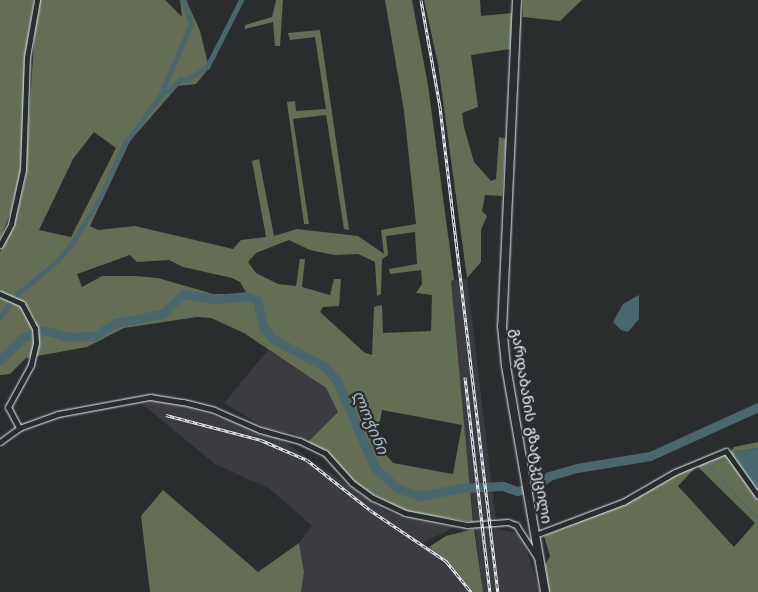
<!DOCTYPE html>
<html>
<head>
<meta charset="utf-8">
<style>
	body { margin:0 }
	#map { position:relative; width:758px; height:592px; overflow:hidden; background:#2a2d2e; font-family:Mali,"Noto Sans Georgian",sans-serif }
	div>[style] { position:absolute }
	.built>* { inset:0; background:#3c3b40 }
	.green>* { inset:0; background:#636e55 }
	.water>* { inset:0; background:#4b676e }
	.stream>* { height:1px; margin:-0.5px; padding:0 0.5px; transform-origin:0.5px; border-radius:0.5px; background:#4b676e }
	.canal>* { height:5px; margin:-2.5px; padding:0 2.5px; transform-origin:2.5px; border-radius:2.5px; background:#4b676e }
	.river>* { height:9px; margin:-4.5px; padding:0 4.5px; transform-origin:4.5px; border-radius:4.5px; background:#4b676e }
	.roads { filter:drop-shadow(0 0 1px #e8f1f8) drop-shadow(0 0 1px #e8f1f8) }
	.street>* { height:5px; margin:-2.5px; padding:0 2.5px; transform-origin:2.5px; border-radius:2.5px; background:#2a2d2e }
	.secondary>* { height:8px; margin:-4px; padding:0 4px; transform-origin:4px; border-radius:4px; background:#2a2d2e }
	.rail>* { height:3px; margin-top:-1.5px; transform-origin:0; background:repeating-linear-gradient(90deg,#2a2d2e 0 4px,#e8f1f8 0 8px); box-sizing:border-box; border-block:1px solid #e8f1f8 }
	span { translate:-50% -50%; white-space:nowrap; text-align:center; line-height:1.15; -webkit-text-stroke:4.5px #2a2d2e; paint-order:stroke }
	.street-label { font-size:15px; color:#e8f1f8 }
	.water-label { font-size:16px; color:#a9bac1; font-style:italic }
</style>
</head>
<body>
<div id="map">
	<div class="built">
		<div style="clip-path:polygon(467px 278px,497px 529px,517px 533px,524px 543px,540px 592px,483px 592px,468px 473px,451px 281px)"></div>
		<div style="clip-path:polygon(268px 350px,326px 388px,338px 412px,308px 442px,295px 434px,265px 428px,224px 403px)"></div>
		<div style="clip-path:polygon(155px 400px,178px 404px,279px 438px,384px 510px,405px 518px,455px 527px,423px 543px,472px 592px,301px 592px,304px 572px,299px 543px,312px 526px,270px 489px,215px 464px,142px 404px)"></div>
	</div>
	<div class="green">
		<div style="clip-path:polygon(0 0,34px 0,29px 31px,20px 172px,11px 211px,0 239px)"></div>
		<div style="clip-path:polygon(evenodd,40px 0,165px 0,182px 17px,180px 0,186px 0,200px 31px,209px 68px,196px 84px,178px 86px,130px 141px,90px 226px,98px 230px,135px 226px,233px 249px,241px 240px,266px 237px,252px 161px,259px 159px,274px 236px,297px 229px,358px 236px,384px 254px,381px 230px,416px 224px,404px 111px,385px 0,412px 0,428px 85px,454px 280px,451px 281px,473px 522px,406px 511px,361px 488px,308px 442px,338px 412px,326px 388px,244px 333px,211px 318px,197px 317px,124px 328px,87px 347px,26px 358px,10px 374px,0 375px,0 298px,21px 305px,31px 321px,36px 321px,25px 303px,0 292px,0 252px,14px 226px,25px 180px,35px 28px,40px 0,94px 132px,116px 148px,71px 237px,39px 230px,73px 159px,94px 132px,40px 0,415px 232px,417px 264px,389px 269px,390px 274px,421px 270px,422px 284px,416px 293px,432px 295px,431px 331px,383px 333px,382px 305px,374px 307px,372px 355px,365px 353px,320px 312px,323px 307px,339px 306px,341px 279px,334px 279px,330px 295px,302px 287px,305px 259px,300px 259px,296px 286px,278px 284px,256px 273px,248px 262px,256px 253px,289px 240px,310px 250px,334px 255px,358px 254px,375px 262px,377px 296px,381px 294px,382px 259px,388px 255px,386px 236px,415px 232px,40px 0,130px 255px,137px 262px,169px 260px,183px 267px,232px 278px,240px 282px,247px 294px,213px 294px,158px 278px,135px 276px,102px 276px,82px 287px,77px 274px,130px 255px,40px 0,382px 410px,462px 425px,453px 474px,393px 463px,376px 443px,382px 410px)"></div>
		<div style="clip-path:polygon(276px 0,283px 0,280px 46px,275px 46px,273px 22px,245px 29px,245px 25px,272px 17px)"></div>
		<div style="clip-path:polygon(424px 0,480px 0,481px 16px,512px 13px,510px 49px,471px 55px,478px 107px,462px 113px,464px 127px,474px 162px,491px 181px,496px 179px,499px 137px,506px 139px,502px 196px,485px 195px,482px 211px,487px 216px,481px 230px,481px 262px,467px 278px,438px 64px)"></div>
		<div style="clip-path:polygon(523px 0,582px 0,560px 21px,523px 17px)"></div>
		<div style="clip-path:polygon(320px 30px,349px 230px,344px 229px,326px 115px,293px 119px,309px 224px,304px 224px,287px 102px,295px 101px,296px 111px,326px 109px,315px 37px,290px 40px,288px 33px)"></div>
		<div style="clip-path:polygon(evenodd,758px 442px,758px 448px,735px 452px,735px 458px,758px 490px,758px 592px,549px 592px,544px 567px,550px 556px,544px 536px,622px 505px,700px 461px,722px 454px,727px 456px,734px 447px,758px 442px,697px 466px,755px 523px,734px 547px,678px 486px,697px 466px)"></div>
		<div style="clip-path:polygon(163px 490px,258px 572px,299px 543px,304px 572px,301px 592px,150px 592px,141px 516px)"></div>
		<div style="clip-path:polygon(474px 529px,483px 592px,472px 592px,429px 547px,446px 536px)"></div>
	</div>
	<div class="water">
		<div style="clip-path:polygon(639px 295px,639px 319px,628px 332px,621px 330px,613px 322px,623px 304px)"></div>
		<div style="clip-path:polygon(758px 448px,758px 490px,735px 458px,735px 452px)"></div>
	</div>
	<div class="stream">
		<div style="left:728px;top:459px;width:21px;rotate:169deg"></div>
		<div style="left:707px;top:463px;width:76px;rotate:47.7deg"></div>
	</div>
	<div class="canal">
		<div style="left:162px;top:92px;width:7px;rotate:-8deg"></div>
		<div style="left:169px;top:91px;width:16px;rotate:-47deg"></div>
		<div style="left:180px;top:79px;width:7px;rotate:8deg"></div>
		<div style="left:187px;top:80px;width:24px;rotate:-33deg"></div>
		<div style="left:207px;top:67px;width:75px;rotate:-63.1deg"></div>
		<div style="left:16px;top:295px;width:52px;rotate:-39.5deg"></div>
		<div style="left:56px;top:262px;width:23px;rotate:-49deg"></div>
		<div style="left:71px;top:245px;width:55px;rotate:-58.3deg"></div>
		<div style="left:100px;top:198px;width:60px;rotate:-65.6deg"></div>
		<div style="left:125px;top:143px;width:59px;rotate:-53.3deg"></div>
		<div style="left:160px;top:96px;width:78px;rotate:-66.7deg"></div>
		<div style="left:191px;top:24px;width:25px;rotate:-108deg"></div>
		<div style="left:0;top:317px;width:21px;rotate:-55deg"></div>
	</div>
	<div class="river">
		<div style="left:0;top:360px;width:33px;rotate:-45deg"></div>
		<div style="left:23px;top:337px;width:22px;rotate:-18deg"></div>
		<div style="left:44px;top:330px;width:26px;rotate:16deg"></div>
		<div style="left:69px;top:337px;width:25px;rotate:-2deg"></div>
		<div style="left:94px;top:336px;width:26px;rotate:-31deg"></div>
		<div style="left:116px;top:323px;width:47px;rotate:-11.1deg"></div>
		<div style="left:162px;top:314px;width:30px;rotate:-42deg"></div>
		<div style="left:184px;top:294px;width:30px;rotate:9deg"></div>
		<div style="left:214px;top:299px;width:32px;rotate:-5deg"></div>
		<div style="left:246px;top:296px;width:12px;rotate:20deg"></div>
		<div style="left:257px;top:300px;width:28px;rotate:77deg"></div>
		<div style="left:263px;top:327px;width:16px;rotate:50deg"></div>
		<div style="left:273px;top:339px;width:59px;rotate:28.3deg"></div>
		<div style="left:325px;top:367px;width:18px;rotate:49deg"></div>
		<div style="left:337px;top:381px;width:95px;rotate:66.4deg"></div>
		<div style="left:375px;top:468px;width:30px;rotate:42deg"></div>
		<div style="left:397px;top:488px;width:24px;rotate:19deg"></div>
		<div style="left:420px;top:496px;width:43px;rotate:-10.8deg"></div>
		<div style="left:462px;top:488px;width:41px;rotate:-2.8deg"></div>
		<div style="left:503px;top:486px;width:15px;rotate:20deg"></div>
		<div style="left:517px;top:491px;width:18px;rotate:-13deg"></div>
		<div style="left:535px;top:487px;width:18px;rotate:-38deg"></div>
		<div style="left:549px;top:476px;width:29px;rotate:-16deg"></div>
		<div style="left:577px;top:468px;width:74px;rotate:-9.3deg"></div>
		<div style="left:650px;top:456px;width:119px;rotate:-24.4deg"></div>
	</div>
	<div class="roads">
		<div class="street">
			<div style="left:0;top:245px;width:24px;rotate:-62deg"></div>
			<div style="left:11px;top:224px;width:55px;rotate:-77.5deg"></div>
			<div style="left:23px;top:170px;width:113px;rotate:-88deg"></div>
			<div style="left:27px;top:57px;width:58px;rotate:-80deg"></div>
			<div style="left:0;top:294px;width:24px;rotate:24deg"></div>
			<div style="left:22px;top:304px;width:27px;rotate:62deg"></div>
			<div style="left:35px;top:328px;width:15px;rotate:86deg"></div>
			<div style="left:36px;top:343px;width:23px;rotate:103deg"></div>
			<div style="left:31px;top:365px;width:48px;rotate:118.7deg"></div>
			<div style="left:8px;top:407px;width:24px;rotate:62deg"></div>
			<div style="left:0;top:442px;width:24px;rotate:-36deg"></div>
			<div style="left:19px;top:428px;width:41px;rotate:-19.7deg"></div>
			<div style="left:58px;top:414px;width:94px;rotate:-10.5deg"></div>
			<div style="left:150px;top:397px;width:33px;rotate:9deg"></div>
			<div style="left:183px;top:402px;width:32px;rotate:14deg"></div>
			<div style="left:214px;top:410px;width:50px;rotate:23.5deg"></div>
			<div style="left:260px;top:430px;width:41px;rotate:15.4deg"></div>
			<div style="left:300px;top:441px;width:28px;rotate:26deg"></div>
			<div style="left:325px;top:453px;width:40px;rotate:48deg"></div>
			<div style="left:352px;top:483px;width:26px;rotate:36deg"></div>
			<div style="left:373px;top:498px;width:35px;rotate:25deg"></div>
			<div style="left:405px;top:513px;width:63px;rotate:11deg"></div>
			<div style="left:467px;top:525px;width:41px;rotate:-4.2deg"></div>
			<div style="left:508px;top:522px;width:9px;rotate:21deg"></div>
			<div style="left:516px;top:525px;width:40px;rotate:57.1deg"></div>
			<div style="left:535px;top:535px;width:94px;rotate:-20.6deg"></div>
			<div style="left:623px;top:502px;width:60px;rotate:-30deg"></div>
			<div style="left:675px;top:472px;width:55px;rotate:-22.4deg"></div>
			<div style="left:726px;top:451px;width:55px;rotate:54.6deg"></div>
		</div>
		<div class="secondary">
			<div style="left:517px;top:0;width:326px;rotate:92.6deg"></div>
			<div style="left:502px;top:326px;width:40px;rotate:84.3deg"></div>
			<div style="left:506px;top:366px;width:229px;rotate:80.2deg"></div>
		</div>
	</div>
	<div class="rail">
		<div style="left:421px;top:0;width:109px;rotate:79.9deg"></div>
		<div style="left:440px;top:107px;width:488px;rotate:83.2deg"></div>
		<div style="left:465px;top:377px;width:216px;rotate:83.4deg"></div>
		<div style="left:166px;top:415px;width:98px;rotate:14.7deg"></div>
		<div style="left:261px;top:440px;width:50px;rotate:23.5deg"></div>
		<div style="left:307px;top:460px;width:80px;rotate:38.4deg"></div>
		<div style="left:370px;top:510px;width:92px;rotate:33.9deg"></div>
		<div style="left:446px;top:561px;width:40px;rotate:51deg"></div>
	</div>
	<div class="street-label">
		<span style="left:532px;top:426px;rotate:81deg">გარდაბანის გზატკეცილი</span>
	</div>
	<div class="water-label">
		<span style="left:371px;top:422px;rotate:67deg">ლოჭინი</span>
	</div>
</div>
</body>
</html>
